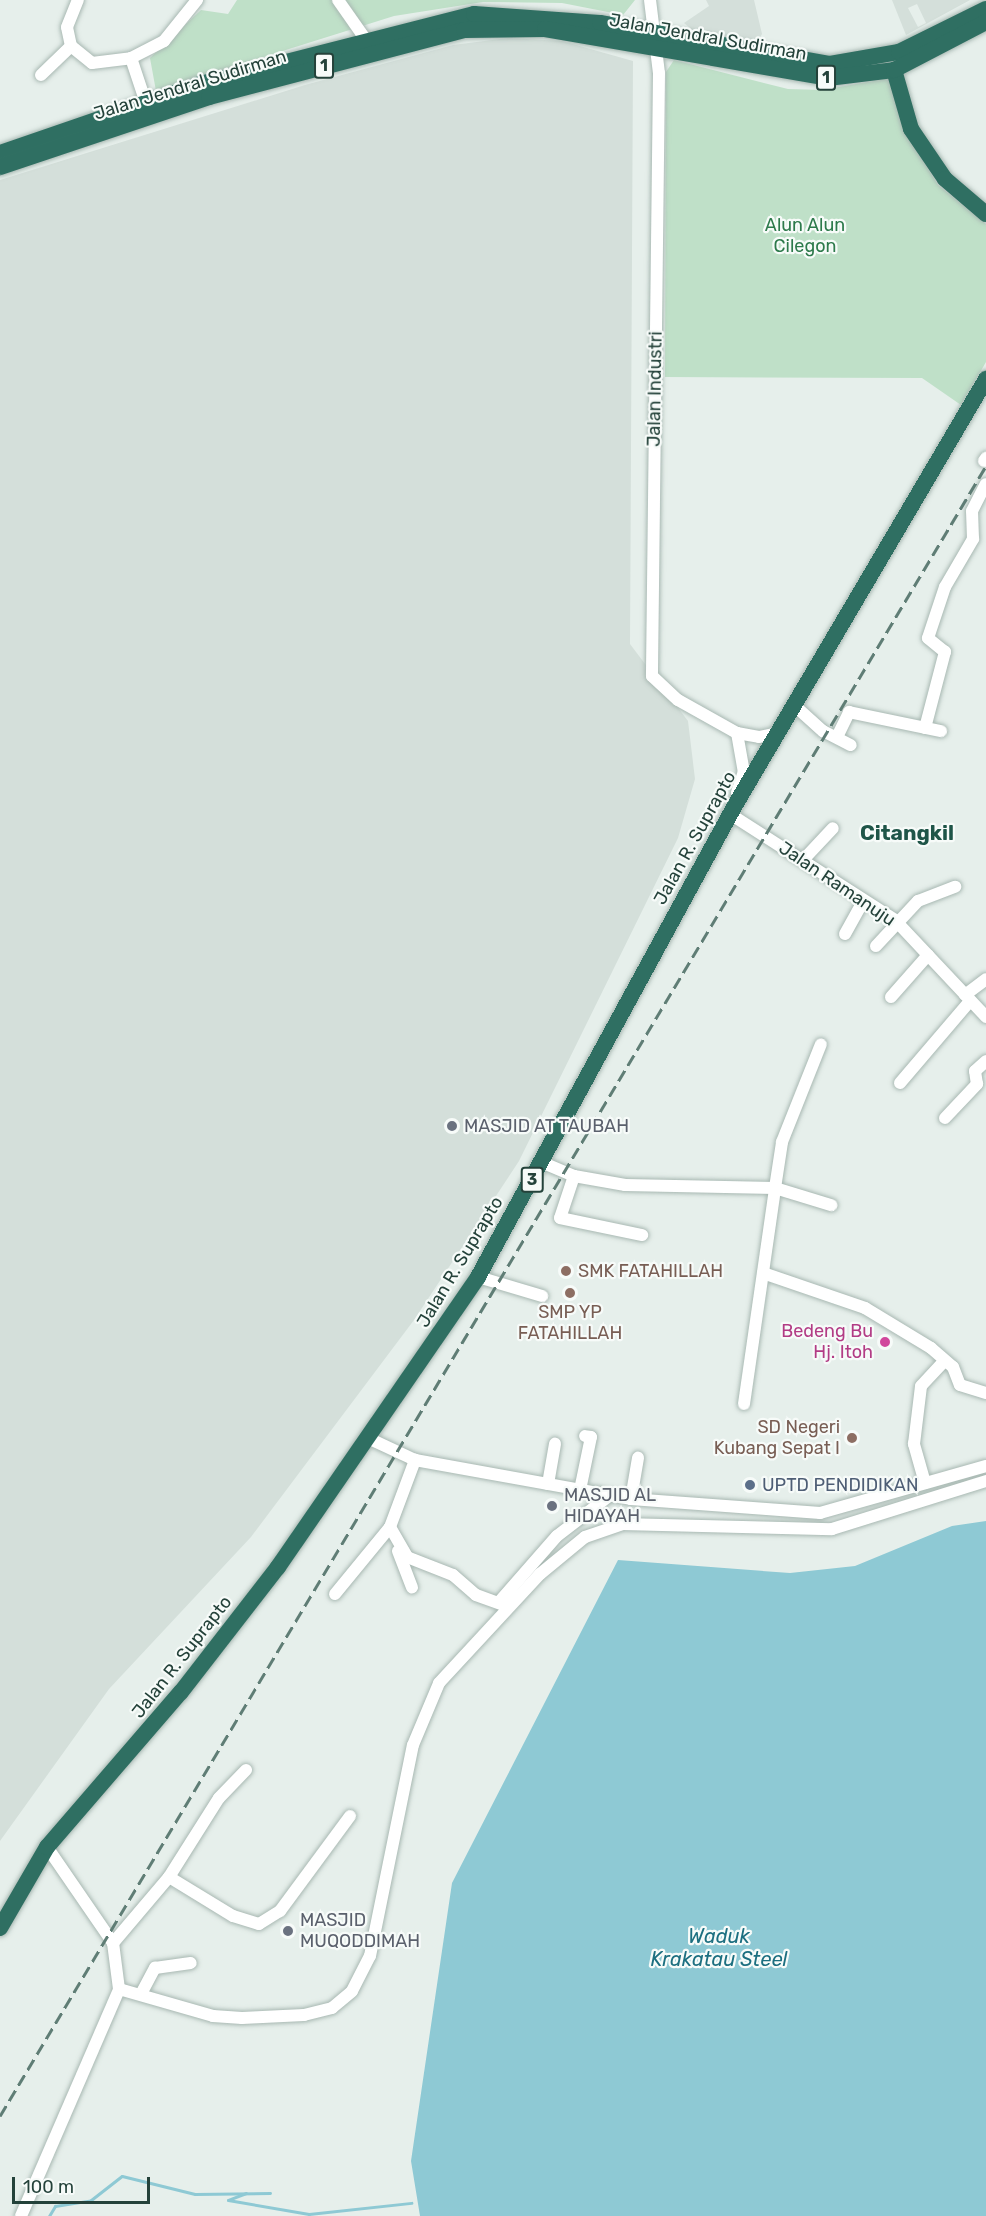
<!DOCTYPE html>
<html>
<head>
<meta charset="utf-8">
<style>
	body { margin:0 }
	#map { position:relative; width:986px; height:2216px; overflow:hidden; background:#e6efeb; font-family:Rubik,sans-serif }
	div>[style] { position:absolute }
	.built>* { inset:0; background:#d4dfda }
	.green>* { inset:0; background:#bfe0c8 }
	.water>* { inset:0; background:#8ec9d4 }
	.stream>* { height:3px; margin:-1.5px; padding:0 1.5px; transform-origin:1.5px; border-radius:1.5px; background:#8ec9d4 }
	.roads { filter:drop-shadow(0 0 2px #a8b8b2) drop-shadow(0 0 2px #a8b8b2) }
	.minor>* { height:12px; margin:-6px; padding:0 6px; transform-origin:6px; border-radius:6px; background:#fff }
	.highway>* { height:16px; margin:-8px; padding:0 8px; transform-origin:8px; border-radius:8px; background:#2f6f62 }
	.rail>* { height:3px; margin-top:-1.5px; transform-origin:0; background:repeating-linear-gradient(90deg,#5f7d75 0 12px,transparent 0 18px) }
	.dots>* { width:16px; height:16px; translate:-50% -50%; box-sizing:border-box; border:3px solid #f7fbf9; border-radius:50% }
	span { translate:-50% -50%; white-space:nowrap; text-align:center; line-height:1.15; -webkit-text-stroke:4.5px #f7fbf9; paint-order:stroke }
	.shield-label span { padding:2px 4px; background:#f7fbf9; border:2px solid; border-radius:4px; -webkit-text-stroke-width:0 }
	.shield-label { font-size:16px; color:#24423a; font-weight:700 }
	.street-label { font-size:18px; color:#24423a }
	.park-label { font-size:18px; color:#2d7a4b }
	.worship-label { font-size:18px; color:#5b616d }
	.left { translate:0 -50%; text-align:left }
	.education-label { font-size:18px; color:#785e54 }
	.right { translate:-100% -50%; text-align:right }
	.hotel-label { font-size:18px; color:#b23c85 }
	.service-label { font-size:18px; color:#4e5e75 }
	.water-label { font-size:20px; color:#1c6f80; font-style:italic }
	.quarter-label { font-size:21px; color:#1f5548; font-weight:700 }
	.scale { position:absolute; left:12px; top:2177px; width:138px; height:27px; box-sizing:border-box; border:3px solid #24423a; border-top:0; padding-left:8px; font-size:18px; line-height:21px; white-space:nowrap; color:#24423a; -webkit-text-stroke:4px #f7fbf9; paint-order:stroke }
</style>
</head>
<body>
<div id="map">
	<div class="built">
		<div style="clip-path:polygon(706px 0,754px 0,762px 34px,756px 45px,696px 33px,684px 23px,709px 6px)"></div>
		<div style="clip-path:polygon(evenodd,892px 0,970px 0,906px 35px,892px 0,917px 4px,926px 23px,918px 27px,908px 8px,917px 4px)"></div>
		<div style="clip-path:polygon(508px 38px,562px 41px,633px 61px,630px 644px,688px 721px,695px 779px,678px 838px,519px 1161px,414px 1320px,251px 1537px,109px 1689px,0 1841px,0 180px,305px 85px,453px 45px)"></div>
	</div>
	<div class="green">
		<div style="clip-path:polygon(237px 0,635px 0,623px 15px,562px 3px,483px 2px,394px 16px,156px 91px,150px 58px,201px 10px,228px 14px)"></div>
		<div style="clip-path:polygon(674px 60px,788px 89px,822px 90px,890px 78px,904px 130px,938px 185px,986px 224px,986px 362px,961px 405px,922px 378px,665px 377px,666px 72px)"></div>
	</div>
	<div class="water">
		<div style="clip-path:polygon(986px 1521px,986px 2216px,420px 2216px,411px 2161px,452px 1883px,618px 1560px,790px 1573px,855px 1566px,952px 1526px)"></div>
	</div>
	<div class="stream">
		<div style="left:246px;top:2193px;width:19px;rotate:159deg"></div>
		<div style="left:228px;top:2200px;width:82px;rotate:9.8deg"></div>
		<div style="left:309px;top:2214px;width:103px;rotate:-6.2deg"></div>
		<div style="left:49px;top:2216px;width:12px;rotate:-59deg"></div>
		<div style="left:55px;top:2206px;width:36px;rotate:-9deg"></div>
		<div style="left:91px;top:2200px;width:39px;rotate:-38deg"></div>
		<div style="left:122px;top:2176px;width:75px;rotate:13.9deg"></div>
		<div style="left:195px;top:2194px;width:75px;rotate:-0.8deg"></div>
	</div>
	<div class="roads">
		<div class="minor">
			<div style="left:338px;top:0;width:49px;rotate:55deg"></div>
			<div style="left:650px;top:0;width:74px;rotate:83deg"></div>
			<div style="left:659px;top:73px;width:603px;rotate:90.67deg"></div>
			<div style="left:652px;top:676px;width:35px;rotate:43deg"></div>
			<div style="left:678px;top:700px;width:68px;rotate:29.2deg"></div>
			<div style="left:737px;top:733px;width:22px;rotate:10deg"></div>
			<div style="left:759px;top:737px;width:19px;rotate:-12deg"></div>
			<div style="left:71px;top:46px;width:27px;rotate:39deg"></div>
			<div style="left:92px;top:63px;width:39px;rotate:-7deg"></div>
			<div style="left:131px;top:58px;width:37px;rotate:-27deg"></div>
			<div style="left:164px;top:41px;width:53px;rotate:-51.2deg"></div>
			<div style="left:131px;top:58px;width:47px;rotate:71.6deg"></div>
			<div style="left:41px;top:75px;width:42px;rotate:-44deg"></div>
			<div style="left:71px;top:46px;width:19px;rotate:-102deg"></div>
			<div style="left:67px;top:27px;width:29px;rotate:-68deg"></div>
			<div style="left:984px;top:461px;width:4px;rotate:-56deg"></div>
			<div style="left:795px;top:706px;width:38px;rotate:42deg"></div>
			<div style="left:823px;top:731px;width:31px;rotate:27deg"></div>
			<div style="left:925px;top:728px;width:79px;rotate:-75.3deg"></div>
			<div style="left:945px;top:652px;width:22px;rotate:-141deg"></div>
			<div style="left:928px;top:638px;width:54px;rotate:-71.6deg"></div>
			<div style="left:945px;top:587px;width:56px;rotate:-59.7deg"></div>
			<div style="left:973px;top:539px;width:28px;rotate:-92deg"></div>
			<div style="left:972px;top:511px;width:30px;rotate:-63deg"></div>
			<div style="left:737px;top:733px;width:39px;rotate:80deg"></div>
			<div style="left:744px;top:771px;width:23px;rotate:108deg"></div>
			<div style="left:837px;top:737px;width:28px;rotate:-64deg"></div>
			<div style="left:849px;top:712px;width:94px;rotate:11.7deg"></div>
			<div style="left:730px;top:814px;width:196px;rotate:32.7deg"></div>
			<div style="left:895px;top:920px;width:133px;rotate:46.8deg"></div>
			<div style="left:804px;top:859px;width:42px;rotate:-46.9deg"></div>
			<div style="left:845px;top:934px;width:38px;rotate:-61deg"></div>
			<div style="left:876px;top:946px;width:62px;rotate:-47deg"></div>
			<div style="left:918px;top:901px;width:40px;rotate:-21deg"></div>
			<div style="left:965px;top:995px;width:26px;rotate:-37deg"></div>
			<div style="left:891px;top:997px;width:56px;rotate:-48.6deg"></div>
			<div style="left:900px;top:1083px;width:108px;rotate:-49.5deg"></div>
			<div style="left:945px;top:1118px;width:47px;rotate:-46.7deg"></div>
			<div style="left:977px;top:1084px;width:13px;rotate:-99deg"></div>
			<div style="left:975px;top:1071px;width:15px;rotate:-42deg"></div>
			<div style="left:541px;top:1162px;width:36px;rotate:23deg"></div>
			<div style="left:574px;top:1176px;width:52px;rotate:10deg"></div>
			<div style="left:625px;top:1185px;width:150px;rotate:1.1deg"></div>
			<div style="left:775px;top:1188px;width:47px;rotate:-81.3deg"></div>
			<div style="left:782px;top:1142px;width:105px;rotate:-68.3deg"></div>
			<div style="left:574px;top:1176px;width:44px;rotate:108.4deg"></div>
			<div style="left:560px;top:1218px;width:84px;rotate:11.7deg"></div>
			<div style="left:763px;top:1273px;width:108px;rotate:18.9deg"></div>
			<div style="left:865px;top:1308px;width:77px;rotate:31.2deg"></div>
			<div style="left:931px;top:1348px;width:29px;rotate:41deg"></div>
			<div style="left:953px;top:1367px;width:19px;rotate:69deg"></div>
			<div style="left:960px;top:1385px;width:27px;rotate:17deg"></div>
			<div style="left:478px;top:1277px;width:67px;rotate:16.5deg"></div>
			<div style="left:744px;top:1404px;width:218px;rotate:-81.8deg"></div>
			<div style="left:775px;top:1188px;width:59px;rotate:16.9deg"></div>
			<div style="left:370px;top:1439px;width:50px;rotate:25deg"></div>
			<div style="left:415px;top:1460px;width:219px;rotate:10.2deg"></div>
			<div style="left:631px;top:1499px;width:190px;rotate:4.2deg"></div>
			<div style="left:820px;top:1513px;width:173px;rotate:-15.8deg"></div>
			<div style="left:925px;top:1483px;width:41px;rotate:-105.8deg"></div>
			<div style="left:914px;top:1444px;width:58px;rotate:-83.1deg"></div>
			<div style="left:921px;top:1386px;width:33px;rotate:-47deg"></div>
			<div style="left:548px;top:1484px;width:41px;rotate:-80.1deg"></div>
			<div style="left:580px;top:1490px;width:54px;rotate:-78.3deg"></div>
			<div style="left:591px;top:1437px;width:6px;rotate:-171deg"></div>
			<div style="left:631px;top:1499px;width:42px;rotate:-80.3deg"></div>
			<div style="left:390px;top:1527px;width:34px;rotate:60deg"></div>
			<div style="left:407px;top:1557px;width:49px;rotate:21.4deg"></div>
			<div style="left:453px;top:1575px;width:30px;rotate:41deg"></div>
			<div style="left:476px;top:1595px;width:29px;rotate:20deg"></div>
			<div style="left:398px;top:1551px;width:39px;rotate:69deg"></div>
			<div style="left:335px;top:1594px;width:87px;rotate:-50.6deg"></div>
			<div style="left:390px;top:1527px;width:72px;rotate:-69.5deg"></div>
			<div style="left:500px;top:1601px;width:86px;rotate:-48.8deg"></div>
			<div style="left:557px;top:1536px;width:66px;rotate:-37.6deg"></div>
			<div style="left:47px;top:1847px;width:116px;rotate:55.5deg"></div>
			<div style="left:169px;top:1877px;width:93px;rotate:-57.7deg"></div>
			<div style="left:219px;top:1798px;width:39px;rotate:-46deg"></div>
			<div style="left:119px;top:1989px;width:46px;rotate:-97.4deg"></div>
			<div style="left:113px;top:1943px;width:87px;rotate:-49.7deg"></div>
			<div style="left:169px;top:1877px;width:75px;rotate:31.4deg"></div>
			<div style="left:233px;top:1916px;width:27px;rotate:17deg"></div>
			<div style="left:259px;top:1924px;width:25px;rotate:-32deg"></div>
			<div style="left:280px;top:1911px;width:118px;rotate:-53.6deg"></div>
			<div style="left:141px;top:1994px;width:30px;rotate:-62deg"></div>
			<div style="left:155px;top:1968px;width:36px;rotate:-8deg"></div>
			<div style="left:21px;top:2216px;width:247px;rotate:-66.6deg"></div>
			<div style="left:119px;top:1989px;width:98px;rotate:16deg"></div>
			<div style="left:213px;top:2016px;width:29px;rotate:4deg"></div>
			<div style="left:242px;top:2018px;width:62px;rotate:-2.8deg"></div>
			<div style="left:304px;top:2015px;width:29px;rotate:-14deg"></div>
			<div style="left:332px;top:2008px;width:26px;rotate:-40deg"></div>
			<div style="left:352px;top:1991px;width:39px;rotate:-63deg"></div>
			<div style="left:370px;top:1956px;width:215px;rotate:-78.5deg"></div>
			<div style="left:413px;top:1745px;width:67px;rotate:-67.2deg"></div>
			<div style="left:439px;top:1683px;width:149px;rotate:-47.2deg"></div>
			<div style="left:540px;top:1574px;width:58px;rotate:-39.4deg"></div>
			<div style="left:585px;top:1537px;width:39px;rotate:-19deg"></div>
			<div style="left:622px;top:1524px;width:210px;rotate:1.4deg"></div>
			<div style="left:832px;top:1529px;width:161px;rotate:-17.3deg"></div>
		</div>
		<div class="highway">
			<div style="left:894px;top:70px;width:61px;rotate:73.9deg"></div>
			<div style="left:911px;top:129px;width:60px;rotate:55.8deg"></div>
			<div style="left:945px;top:179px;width:54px;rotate:40.5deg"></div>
			<div style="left:0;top:153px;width:212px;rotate:-19deg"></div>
			<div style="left:200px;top:84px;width:283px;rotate:-14.3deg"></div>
			<div style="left:474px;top:14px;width:126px;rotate:4.1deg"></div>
			<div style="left:600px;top:23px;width:234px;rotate:10.1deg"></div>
			<div style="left:830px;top:64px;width:70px;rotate:-9.9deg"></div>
			<div style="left:899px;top:52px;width:97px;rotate:-26.3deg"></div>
			<div style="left:0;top:167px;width:220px;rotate:-18.5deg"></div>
			<div style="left:209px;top:97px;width:264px;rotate:-14.7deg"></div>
			<div style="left:464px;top:30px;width:81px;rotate:-0.7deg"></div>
			<div style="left:545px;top:29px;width:287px;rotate:9.8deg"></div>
			<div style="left:828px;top:78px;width:66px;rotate:-6.9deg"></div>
			<div style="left:894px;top:70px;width:104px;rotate:-27.6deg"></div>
			<div style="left:0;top:1928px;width:94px;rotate:-59.9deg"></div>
			<div style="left:47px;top:1847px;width:205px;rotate:-49.2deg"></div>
			<div style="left:181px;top:1692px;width:158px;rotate:-52.2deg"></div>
			<div style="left:278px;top:1567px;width:352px;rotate:-55.4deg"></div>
			<div style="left:478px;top:1277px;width:535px;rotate:-61.42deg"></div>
			<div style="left:734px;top:807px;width:497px;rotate:-59.5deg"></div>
		</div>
	</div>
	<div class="rail">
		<div style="left:0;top:2116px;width:1922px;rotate:-59.14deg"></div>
	</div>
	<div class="dots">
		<div style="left:452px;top:1126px;background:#6b7280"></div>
		<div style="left:566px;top:1271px;background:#8d6e63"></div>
		<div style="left:570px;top:1293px;background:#8d6e63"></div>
		<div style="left:885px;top:1342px;background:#d1479c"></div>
		<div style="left:852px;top:1438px;background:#8d6e63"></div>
		<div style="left:750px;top:1485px;background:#5c6f8a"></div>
		<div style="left:552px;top:1506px;background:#6b7280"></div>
		<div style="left:288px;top:1931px;background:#6b7280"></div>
	</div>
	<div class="shield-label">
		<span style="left:324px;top:66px">1</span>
		<span style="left:826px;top:78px">1</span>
		<span style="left:532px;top:1180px">3</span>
	</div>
	<div class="street-label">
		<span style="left:708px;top:37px;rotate:10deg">Jalan Jendral Sudirman</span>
		<span style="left:190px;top:85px;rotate:-17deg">Jalan Jendral Sudirman</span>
		<span style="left:655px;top:389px;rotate:-89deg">Jalan Industri</span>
		<span style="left:695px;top:838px;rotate:-61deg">Jalan R. Suprapto</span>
		<span style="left:837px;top:884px;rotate:34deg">Jalan Ramanuju</span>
		<span style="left:460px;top:1262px;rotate:-59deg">Jalan R. Suprapto</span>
		<span style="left:182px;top:1657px;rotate:-52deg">Jalan R. Suprapto</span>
	</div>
	<div class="park-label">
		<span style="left:805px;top:236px">Alun Alun<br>Cilegon</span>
	</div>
	<div class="worship-label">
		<span class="left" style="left:464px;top:1126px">MASJID AT TAUBAH</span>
		<span class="left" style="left:564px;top:1506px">MASJID AL<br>HIDAYAH</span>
		<span class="left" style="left:300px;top:1931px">MASJID<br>MUQODDIMAH</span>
	</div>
	<div class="education-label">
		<span class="left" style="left:578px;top:1271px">SMK FATAHILLAH</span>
		<span style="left:570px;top:1323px">SMP YP<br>FATAHILLAH</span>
		<span class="right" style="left:840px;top:1438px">SD Negeri<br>Kubang Sepat I</span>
	</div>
	<div class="hotel-label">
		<span class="right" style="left:873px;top:1342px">Bedeng Bu<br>Hj. Itoh</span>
	</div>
	<div class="service-label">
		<span class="left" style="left:762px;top:1485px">UPTD PENDIDIKAN</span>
	</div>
	<div class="water-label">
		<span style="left:719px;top:1948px">Waduk<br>Krakatau Steel</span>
	</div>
	<div class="quarter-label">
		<span style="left:907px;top:833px">Citangkil</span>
	</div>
	<div class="scale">100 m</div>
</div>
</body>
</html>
